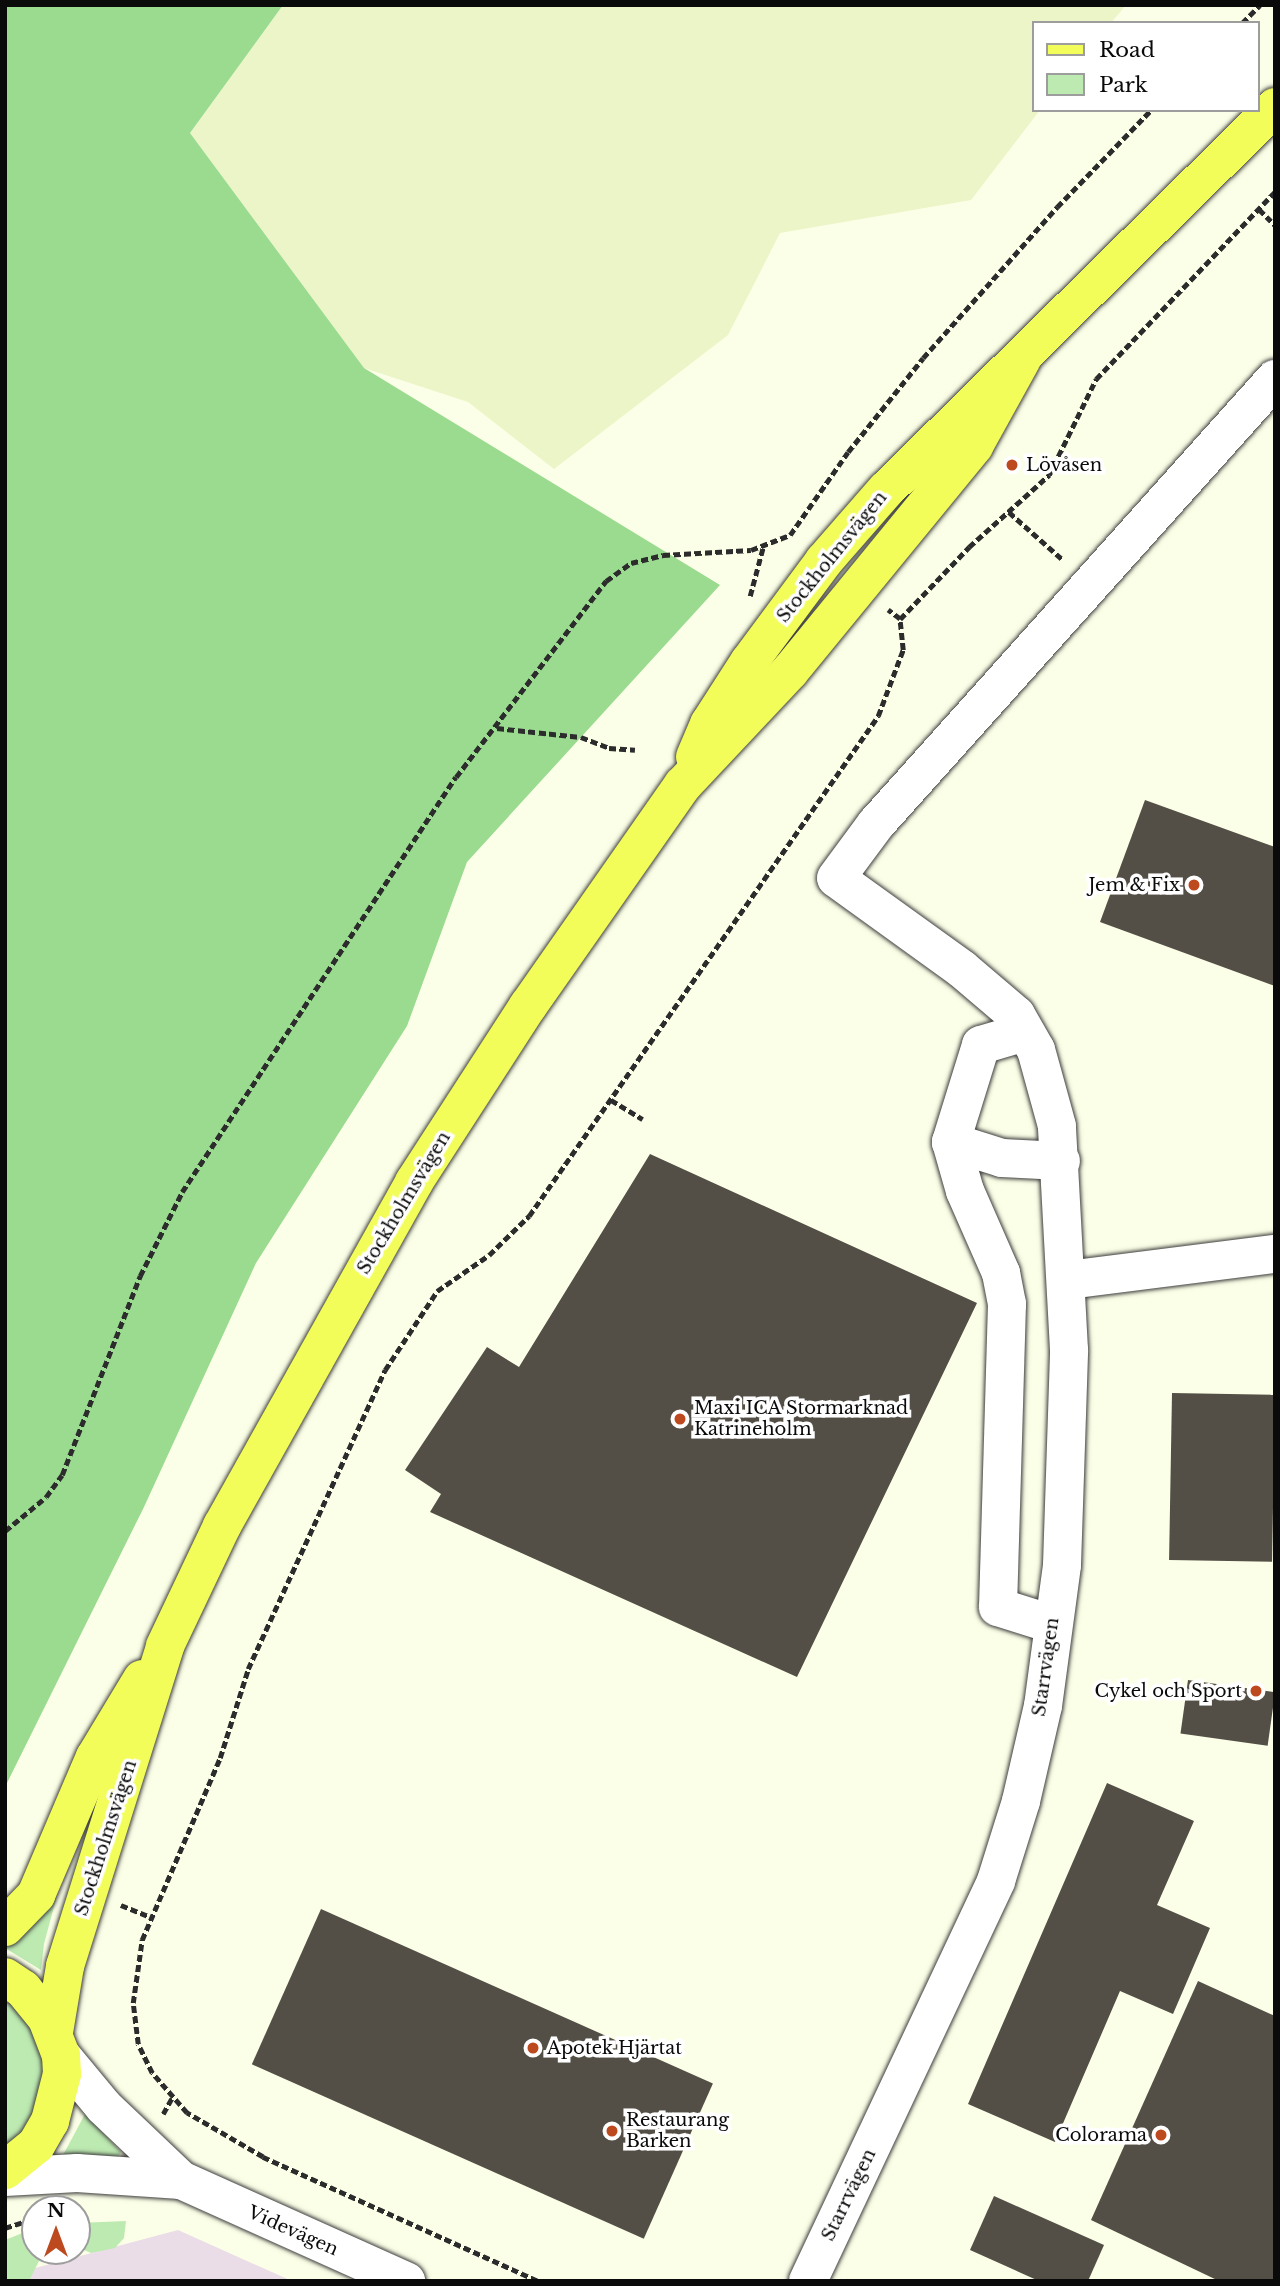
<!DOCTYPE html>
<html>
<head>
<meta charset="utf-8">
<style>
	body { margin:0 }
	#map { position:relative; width:1280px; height:2286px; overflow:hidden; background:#fcffe7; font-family:"Libre Baskerville",serif }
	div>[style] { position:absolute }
	.industrial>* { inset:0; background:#eadde8 }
	.farmland>* { inset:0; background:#ebf5c7 }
	.green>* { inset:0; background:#bdeab1 }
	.forest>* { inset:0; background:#9adb90 }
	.building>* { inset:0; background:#534f46; transform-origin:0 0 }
	.path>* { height:4.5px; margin-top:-2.25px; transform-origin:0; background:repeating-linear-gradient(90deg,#2c2c2c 0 7px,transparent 0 10.5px) }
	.roads { filter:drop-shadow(0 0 2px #3d3d3d) drop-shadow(0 0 2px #3d3d3d) }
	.minor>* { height:38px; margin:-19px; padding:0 19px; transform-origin:19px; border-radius:19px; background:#fff }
	.major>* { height:38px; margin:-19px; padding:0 19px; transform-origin:19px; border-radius:19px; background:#f3fd59 }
	.dots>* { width:19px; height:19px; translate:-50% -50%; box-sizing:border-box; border:4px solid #fff; border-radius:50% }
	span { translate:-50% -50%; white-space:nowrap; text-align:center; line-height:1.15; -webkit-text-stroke:7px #fff; paint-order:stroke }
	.poi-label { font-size:18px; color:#0a0a0a }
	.left { translate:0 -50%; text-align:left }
	.right { translate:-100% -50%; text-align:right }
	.street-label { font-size:18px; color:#0a0a0a }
	.frame { position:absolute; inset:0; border:7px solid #0a0a0a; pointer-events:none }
	.legend { position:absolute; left:1032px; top:21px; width:228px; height:91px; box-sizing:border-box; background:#fff; border:2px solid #9d9d9d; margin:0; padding:9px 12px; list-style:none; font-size:21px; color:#0a0a0a }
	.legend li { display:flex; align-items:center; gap:14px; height:35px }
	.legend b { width:35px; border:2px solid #9d9d9d }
	.north { position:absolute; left:21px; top:2195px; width:70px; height:70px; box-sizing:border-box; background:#fff; border:2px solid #9d9d9d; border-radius:50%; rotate:0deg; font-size:19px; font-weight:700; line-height:28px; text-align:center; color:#0a0a0a }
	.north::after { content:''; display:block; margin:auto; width:24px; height:32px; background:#bd491f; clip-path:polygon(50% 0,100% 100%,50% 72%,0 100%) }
</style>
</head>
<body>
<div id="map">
	<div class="industrial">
		<div style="clip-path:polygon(178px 2230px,292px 2281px,5px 2281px,5px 2276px)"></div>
	</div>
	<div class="farmland">
		<div style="clip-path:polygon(283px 5px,1126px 5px,1111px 23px,1033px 23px,1033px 110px,1040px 110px,971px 200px,780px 233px,728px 335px,554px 469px,468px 402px,364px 368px,190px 133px)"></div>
	</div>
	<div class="green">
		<div style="clip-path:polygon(59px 1888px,44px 1944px,41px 1970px,5px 1948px,5px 1943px)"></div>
		<div style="clip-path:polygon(5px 1998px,36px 2030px,46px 2059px,35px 2117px,5px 2148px)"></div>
		<div style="clip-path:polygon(85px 2114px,121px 2152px,115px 2161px,62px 2157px)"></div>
		<div style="clip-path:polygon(126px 2221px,124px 2238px,115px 2248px,91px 2253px,77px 2247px,77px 2223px)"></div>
		<div style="clip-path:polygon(35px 2228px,35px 2251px,44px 2251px,29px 2281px,5px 2281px,5px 2240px)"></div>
	</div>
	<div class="forest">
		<div style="clip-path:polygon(5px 5px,283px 5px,190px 133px,364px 368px,720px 585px,467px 862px,407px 1026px,256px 1263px,144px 1507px,5px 1787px)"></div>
	</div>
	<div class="building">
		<div style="clip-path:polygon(1145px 800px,1275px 847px,1275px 986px,1100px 922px)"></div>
		<div style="clip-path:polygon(650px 1154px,977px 1303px,797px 1677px,430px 1512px,441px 1494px,405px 1470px,487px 1347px,519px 1367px)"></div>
		<div style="left:1172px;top:1393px;width:103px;height:167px;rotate:1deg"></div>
		<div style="left:1188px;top:1680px;width:88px;height:54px;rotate:8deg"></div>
		<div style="clip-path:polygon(1107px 1783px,1194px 1821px,1157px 1905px,1210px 1928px,1173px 2014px,1120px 1991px,1055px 2142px,968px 2104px)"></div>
		<div style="left:321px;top:1909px;width:429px;height:170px;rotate:24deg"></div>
		<div style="clip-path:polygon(1198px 1981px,1275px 2016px,1275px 2281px,1219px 2281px,1091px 2220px)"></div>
		<div style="clip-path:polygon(994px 2196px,1104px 2245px,1088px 2281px,1039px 2281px,970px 2250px)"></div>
	</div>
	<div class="path">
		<div style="left:1242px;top:23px;width:25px;rotate:-45deg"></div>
		<div style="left:1259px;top:209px;width:23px;rotate:45deg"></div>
		<div style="left:1009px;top:512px;width:72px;rotate:41.6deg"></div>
		<div style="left:750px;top:596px;width:51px;rotate:-75.1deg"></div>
		<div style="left:900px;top:619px;width:100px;rotate:-46.2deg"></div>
		<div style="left:969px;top:547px;width:108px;rotate:-42deg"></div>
		<div style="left:1049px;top:475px;width:107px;rotate:-63.9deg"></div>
		<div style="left:1096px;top:379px;width:259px;rotate:-46.3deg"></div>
		<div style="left:497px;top:728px;width:84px;rotate:6.1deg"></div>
		<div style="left:581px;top:737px;width:30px;rotate:21deg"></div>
		<div style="left:609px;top:748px;width:26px;rotate:4deg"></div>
		<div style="left:611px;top:1100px;width:37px;rotate:31deg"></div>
		<div style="left:5px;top:1531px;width:53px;rotate:-39.7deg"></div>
		<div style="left:46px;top:1497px;width:27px;rotate:-54deg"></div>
		<div style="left:62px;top:1475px;width:214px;rotate:-68.6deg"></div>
		<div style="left:140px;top:1276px;width:94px;rotate:-63.4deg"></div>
		<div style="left:182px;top:1192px;width:497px;rotate:-56.6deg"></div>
		<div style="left:456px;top:777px;width:247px;rotate:-52.6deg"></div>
		<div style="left:606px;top:581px;width:31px;rotate:-36deg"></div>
		<div style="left:631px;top:563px;width:33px;rotate:-14deg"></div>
		<div style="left:663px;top:555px;width:88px;rotate:-3.3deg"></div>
		<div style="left:751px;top:550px;width:42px;rotate:-21deg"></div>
		<div style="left:790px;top:535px;width:101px;rotate:-55.1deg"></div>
		<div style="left:848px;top:452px;width:120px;rotate:-51.4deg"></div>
		<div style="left:923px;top:358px;width:202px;rotate:-48.4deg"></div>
		<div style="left:1057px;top:207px;width:135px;rotate:-45.9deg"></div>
		<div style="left:121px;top:1905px;width:31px;rotate:22deg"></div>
		<div style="left:163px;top:2114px;width:18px;rotate:-61deg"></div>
		<div style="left:5px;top:2228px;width:32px;rotate:-18deg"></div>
		<div style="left:537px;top:2281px;width:301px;rotate:-155.7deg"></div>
		<div style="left:263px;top:2157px;width:88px;rotate:-149.9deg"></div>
		<div style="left:187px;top:2113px;width:53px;rotate:-131.2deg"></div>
		<div style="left:152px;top:2073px;width:32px;rotate:-116deg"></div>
		<div style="left:138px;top:2044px;width:41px;rotate:-97deg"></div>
		<div style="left:133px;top:2003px;width:64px;rotate:-81.9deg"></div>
		<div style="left:142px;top:1940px;width:198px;rotate:-66.8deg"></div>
		<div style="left:220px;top:1758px;width:93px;rotate:-72.5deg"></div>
		<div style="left:248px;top:1669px;width:329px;rotate:-65.4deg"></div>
		<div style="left:385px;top:1370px;width:95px;rotate:-56.6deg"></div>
		<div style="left:437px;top:1291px;width:63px;rotate:-34.7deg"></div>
		<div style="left:489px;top:1255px;width:56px;rotate:-44.3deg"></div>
		<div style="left:529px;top:1216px;width:610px;rotate:-55.08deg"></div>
		<div style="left:878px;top:716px;width:71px;rotate:-69.3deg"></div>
		<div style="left:903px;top:650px;width:31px;rotate:-96deg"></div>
		<div style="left:900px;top:619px;width:15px;rotate:-143deg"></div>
	</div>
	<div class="roads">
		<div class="minor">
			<div style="left:1025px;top:1032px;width:46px;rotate:163.5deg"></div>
			<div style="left:981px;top:1045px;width:102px;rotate:107.2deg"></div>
			<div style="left:951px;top:1142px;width:51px;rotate:74.1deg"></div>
			<div style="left:965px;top:1191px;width:90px;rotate:66.3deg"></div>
			<div style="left:1001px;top:1273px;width:32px;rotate:79deg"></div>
			<div style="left:1007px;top:1304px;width:303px;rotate:91.7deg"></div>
			<div style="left:998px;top:1607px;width:57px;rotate:17.5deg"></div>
			<div style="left:951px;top:1142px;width:53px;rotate:17.4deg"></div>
			<div style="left:1002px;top:1158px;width:59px;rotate:2.9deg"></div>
			<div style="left:1068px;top:1280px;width:209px;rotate:-7.2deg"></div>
			<div style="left:61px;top:2055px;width:67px;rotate:50.4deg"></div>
			<div style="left:104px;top:2107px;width:106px;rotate:43.5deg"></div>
			<div style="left:181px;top:2180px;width:247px;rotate:24.2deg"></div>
			<div style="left:5px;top:2177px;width:72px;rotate:-3.2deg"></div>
			<div style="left:77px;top:2173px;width:104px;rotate:3.9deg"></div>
			<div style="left:808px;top:2281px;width:442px;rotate:-64.8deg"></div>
			<div style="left:996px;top:1881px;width:84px;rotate:-72.6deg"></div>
			<div style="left:1021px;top:1801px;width:98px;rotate:-77deg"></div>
			<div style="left:1043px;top:1706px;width:142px;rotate:-82.3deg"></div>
			<div style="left:1062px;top:1565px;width:215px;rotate:-88.1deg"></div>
			<div style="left:1069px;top:1350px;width:224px;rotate:-93.1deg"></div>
			<div style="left:1057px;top:1126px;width:79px;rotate:-105.4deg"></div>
			<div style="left:1036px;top:1050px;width:40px;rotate:-119.7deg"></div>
			<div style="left:1016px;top:1015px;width:71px;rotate:-139.6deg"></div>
			<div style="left:962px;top:969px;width:155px;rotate:-144.2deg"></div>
			<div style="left:836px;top:878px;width:67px;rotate:-53.5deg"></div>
			<div style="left:876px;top:824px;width:598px;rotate:-48.12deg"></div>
		</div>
		<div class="major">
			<div style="left:695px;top:757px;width:36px;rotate:-67deg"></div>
			<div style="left:709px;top:724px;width:74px;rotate:-57.2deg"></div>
			<div style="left:749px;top:662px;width:126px;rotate:-53.4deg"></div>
			<div style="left:824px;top:561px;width:94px;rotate:-48.9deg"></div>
			<div style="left:886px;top:490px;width:546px;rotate:-44.55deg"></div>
			<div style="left:5px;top:1927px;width:45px;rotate:-45.9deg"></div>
			<div style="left:36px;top:1895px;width:150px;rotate:-66.9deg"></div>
			<div style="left:95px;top:1757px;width:91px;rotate:-58.9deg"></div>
			<div style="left:5px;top:1977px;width:22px;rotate:34deg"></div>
			<div style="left:23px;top:1989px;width:38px;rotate:51deg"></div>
			<div style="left:47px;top:2019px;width:39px;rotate:69deg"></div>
			<div style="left:61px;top:2055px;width:19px;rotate:87deg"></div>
			<div style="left:62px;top:2074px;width:49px;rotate:104.3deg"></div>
			<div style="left:50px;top:2121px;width:28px;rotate:120deg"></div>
			<div style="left:36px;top:2145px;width:40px;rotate:141deg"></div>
			<div style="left:54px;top:2032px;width:67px;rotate:-80.5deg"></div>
			<div style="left:65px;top:1966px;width:335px;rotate:-72.6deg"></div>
			<div style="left:165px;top:1646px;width:133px;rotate:-64.6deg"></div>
			<div style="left:222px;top:1526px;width:394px;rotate:-60.8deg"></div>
			<div style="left:414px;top:1182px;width:210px;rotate:-57.1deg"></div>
			<div style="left:528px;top:1006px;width:270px;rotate:-55deg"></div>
			<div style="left:683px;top:785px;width:156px;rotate:-46.8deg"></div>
			<div style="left:790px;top:671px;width:291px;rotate:-50.7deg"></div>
			<div style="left:974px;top:446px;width:99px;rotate:-61.1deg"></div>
		</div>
	</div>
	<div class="dots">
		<div style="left:1012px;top:465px;background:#bd491f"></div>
		<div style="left:1194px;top:885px;background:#bd491f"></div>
		<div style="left:680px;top:1419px;background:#bd491f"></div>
		<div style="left:1256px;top:1691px;background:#bd491f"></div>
		<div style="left:533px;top:2048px;background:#bd491f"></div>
		<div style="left:612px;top:2131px;background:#bd491f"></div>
		<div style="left:1161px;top:2135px;background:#bd491f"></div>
	</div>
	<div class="poi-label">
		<span class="left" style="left:1026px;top:465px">Lövåsen</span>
		<span class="right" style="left:1180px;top:885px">Jem &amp; Fix</span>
		<span class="left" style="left:694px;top:1419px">Maxi ICA Stormarknad<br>Katrineholm</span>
		<span class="right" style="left:1242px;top:1691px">Cykel och Sport</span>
		<span class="left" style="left:547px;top:2048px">Apotek Hjärtat</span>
		<span class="left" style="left:626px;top:2131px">Restaurang<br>Barken</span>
		<span class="right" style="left:1147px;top:2135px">Colorama</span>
	</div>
	<div class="street-label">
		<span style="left:832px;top:557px;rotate:-51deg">Stockholmsvägen</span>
		<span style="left:404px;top:1203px;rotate:-59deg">Stockholmsvägen</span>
		<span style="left:1046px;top:1667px;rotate:-82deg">Starrvägen</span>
		<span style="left:106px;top:1838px;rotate:-72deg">Stockholmsvägen</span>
		<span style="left:849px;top:2195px;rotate:-64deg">Starrvägen</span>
		<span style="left:293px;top:2231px;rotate:24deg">Videvägen</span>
	</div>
	<div class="frame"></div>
	<ul class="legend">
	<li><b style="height:9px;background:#f3fd59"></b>Road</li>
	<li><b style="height:19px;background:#bdeab1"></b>Park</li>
	</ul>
	<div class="north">N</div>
</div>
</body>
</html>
